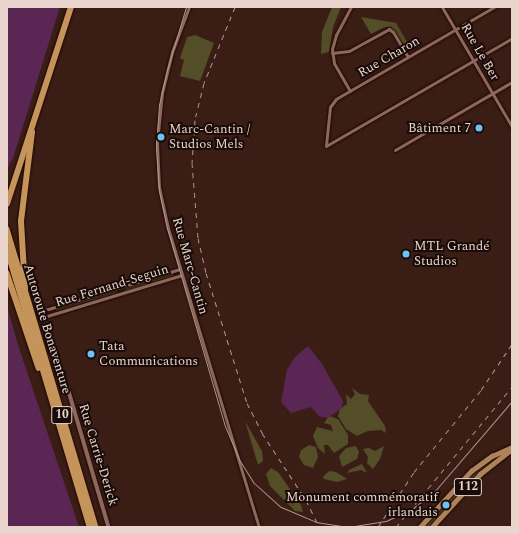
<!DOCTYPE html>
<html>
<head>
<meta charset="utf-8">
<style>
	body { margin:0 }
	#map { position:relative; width:519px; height:534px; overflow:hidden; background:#3a1d14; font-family:Spectral,serif }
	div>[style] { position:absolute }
	.green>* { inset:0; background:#534e27; transform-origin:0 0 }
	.water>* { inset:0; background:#5a2754 }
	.roads { filter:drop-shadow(0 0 1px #200601) drop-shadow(0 0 1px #200601) }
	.minor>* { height:3px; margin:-1.5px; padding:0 1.5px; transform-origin:1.5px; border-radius:1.5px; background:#8b675c }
	.tertiary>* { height:3.5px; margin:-1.75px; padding:0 1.75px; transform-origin:1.75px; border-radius:1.75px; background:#8b675c }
	.primary>* { height:4.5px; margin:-2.25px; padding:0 2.25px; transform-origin:2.25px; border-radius:2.25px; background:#ae825b }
	.motorway>* { height:5.5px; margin:-2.75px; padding:0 2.75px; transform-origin:2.75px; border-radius:2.75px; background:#c5945a }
	.tram>* { height:1px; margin:-0.5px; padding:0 0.5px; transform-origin:0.5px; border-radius:0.5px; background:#af9790 }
	.rail>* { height:1px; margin-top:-0.5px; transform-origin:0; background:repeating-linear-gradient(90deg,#af9790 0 5px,transparent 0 10px) }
	.dots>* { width:11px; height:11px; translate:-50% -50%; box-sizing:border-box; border:2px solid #180b07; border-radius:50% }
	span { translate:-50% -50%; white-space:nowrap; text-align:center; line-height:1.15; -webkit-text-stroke:4px #180b07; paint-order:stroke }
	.shield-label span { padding:1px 3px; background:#180b07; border:1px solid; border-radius:3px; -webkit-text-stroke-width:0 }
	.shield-label { font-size:12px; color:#e9d4ce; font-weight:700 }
	.street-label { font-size:13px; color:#e9d4ce }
	.poi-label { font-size:13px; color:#e9d4ce }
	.right { translate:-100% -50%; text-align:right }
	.left { translate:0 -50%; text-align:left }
	.frame { position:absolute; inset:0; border:8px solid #e9d4ce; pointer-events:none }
</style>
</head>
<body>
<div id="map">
	<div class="green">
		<div style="clip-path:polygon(332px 7px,341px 7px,333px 27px,329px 52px,321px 54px,322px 32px)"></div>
		<div style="clip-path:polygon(361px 17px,396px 23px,411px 49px,408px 51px,391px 27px,385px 27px,371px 34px)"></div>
		<div style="clip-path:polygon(195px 35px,214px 43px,200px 81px,180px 76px,184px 60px,180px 58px,187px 37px)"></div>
		<div style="left:173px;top:273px;width:3px;height:51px;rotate:72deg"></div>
		<div style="clip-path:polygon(116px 291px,117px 293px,56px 311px,56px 309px)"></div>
		<div style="clip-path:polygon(352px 388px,360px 394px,369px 395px,368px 401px,385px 426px,386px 433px,381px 430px,368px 431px,357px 436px,346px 429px,338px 416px,340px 409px,347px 404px,346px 394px,351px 399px,355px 394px)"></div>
		<div style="clip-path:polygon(329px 416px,338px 419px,348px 435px,348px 444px,334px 453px,328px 445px,324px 445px,325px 454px,318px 448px,313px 436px,317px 427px,333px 431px,331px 425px,324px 423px)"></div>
		<div style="clip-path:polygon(245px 421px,262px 451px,263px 461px,258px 465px)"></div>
		<div style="clip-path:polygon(309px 445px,316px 447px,318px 457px,313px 468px,304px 465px,299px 457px,301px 450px)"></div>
		<div style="clip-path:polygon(356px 446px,359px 452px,357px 459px,342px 467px,339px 456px,346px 448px)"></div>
		<div style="clip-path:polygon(384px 446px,380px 459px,373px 469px,367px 463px,368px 457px,363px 449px,369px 448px,375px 451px)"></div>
		<div style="clip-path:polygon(505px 452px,476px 476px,430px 527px,425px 527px,474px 471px)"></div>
		<div style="clip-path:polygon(362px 464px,367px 473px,361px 470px,347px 473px,349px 470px)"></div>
		<div style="clip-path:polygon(271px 468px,278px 472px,301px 505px,303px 512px,295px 511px,270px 486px,266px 474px)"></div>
		<div style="clip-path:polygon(329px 471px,336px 472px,347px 479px,337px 482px,324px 479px,323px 477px)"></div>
	</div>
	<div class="water">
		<div style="clip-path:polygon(7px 7px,60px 7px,13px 158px,7px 169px)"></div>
		<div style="clip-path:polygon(7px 306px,18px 345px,79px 527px,7px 527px)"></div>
		<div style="clip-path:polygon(308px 346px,322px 364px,343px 401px,342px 408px,328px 418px,319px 416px,311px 407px,291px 413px,281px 402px,287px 370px,295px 357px)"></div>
	</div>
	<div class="roads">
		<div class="minor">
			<div style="left:189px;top:7px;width:48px;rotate:110.7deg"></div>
			<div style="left:172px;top:52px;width:42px;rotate:103.7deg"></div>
			<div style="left:162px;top:93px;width:49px;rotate:95.8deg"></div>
			<div style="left:157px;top:142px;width:45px;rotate:87.5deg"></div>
			<div style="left:159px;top:187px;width:42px;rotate:77.6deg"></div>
			<div style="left:168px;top:228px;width:313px;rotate:73.1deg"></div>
			<div style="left:442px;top:7px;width:139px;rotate:59.7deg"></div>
			<div style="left:494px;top:7px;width:183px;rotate:149.8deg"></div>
			<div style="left:336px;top:99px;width:10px;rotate:127deg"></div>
			<div style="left:330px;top:107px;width:39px;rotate:96deg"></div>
			<div style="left:326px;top:146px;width:215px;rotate:-30.1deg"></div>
			<div style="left:332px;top:53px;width:17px;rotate:-7deg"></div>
			<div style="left:349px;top:51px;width:46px;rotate:-28.8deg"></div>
			<div style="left:389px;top:29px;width:5px;rotate:37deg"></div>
			<div style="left:393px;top:32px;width:29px;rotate:59deg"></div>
			<div style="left:350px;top:91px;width:32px;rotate:-120deg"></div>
			<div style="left:334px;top:63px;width:14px;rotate:-98deg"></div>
			<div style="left:332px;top:49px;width:15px;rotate:-74deg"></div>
			<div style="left:336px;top:35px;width:32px;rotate:-62deg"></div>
			<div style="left:395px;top:150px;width:135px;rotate:-30.2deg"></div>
			<div style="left:45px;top:310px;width:141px;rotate:-16.9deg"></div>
			<div style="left:47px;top:316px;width:141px;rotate:-16.9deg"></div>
		</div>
		<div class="tertiary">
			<div style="left:68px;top:388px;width:145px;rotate:73.6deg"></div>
		</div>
		<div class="primary">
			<div style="left:420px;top:527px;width:76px;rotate:-47.7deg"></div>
			<div style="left:471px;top:471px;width:26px;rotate:-36deg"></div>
			<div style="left:492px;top:456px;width:22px;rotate:-24deg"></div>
			<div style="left:432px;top:527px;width:72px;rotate:-47.8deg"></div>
			<div style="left:480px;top:474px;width:41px;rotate:-38deg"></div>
		</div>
		<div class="motorway">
			<div style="left:7px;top:204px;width:207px;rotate:-72deg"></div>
			<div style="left:7px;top:229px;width:311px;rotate:73.4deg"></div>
			<div style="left:7px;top:248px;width:291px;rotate:73.4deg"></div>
			<div style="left:7px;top:273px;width:100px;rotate:71.4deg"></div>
			<div style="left:25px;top:289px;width:68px;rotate:-93.4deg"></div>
			<div style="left:21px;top:221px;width:89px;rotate:-82.9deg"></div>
		</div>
	</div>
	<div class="tram">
		<div style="left:186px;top:7px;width:66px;rotate:106.8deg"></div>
		<div style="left:167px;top:70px;width:36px;rotate:103deg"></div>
		<div style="left:159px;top:105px;width:42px;rotate:94.1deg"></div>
		<div style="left:156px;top:147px;width:44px;rotate:86.1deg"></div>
		<div style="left:159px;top:191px;width:38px;rotate:78deg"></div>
		<div style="left:167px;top:228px;width:206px;rotate:73.7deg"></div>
		<div style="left:225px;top:426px;width:38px;rotate:67deg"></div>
		<div style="left:240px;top:461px;width:26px;rotate:58deg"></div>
		<div style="left:254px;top:483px;width:36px;rotate:42deg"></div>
		<div style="left:281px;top:507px;width:38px;rotate:23deg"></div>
		<div style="left:316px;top:522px;width:32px;rotate:9deg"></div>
		<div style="left:348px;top:527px;width:38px;rotate:-9deg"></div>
		<div style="left:386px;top:521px;width:29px;rotate:-25deg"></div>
		<div style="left:412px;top:509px;width:28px;rotate:-38deg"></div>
		<div style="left:434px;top:492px;width:120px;rotate:-49.4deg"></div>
	</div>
	<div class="rail">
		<div style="left:235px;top:7px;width:82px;rotate:112.2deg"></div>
		<div style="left:204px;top:83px;width:38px;rotate:104deg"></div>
		<div style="left:195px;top:120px;width:43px;rotate:94deg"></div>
		<div style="left:192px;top:163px;width:75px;rotate:85.4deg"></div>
		<div style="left:198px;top:238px;width:36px;rotate:77deg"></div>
		<div style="left:206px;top:273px;width:136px;rotate:72.5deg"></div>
		<div style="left:247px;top:403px;width:34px;rotate:63deg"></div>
		<div style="left:262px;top:433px;width:80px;rotate:56.7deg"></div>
		<div style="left:306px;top:500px;width:30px;rotate:64deg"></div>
		<div style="left:378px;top:527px;width:66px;rotate:-56.8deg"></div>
		<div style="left:414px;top:472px;width:106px;rotate:-50.7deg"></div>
		<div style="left:481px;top:390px;width:55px;rotate:-56deg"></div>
		<div style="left:396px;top:527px;width:182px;rotate:-50.4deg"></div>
	</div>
	<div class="dots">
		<div style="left:479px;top:128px;background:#6dc2f3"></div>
		<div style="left:161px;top:137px;background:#6dc2f3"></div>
		<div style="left:406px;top:254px;background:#6dc2f3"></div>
		<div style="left:91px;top:354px;background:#6dc2f3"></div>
		<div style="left:446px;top:505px;background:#6dc2f3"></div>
	</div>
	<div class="shield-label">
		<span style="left:62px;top:415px">10</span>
		<span style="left:468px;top:487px">112</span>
	</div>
	<div class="street-label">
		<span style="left:480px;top:52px;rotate:60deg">Rue Le Ber</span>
		<span style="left:389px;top:57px;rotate:-30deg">Rue Charon</span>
		<span style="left:190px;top:266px;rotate:74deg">Rue Marc-Cantin</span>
		<span style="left:112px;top:286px;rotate:-17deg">Rue Fernand-Seguin</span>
		<span style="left:47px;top:329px;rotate:73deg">Autoroute Bonaventure</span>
		<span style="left:98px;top:455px;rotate:73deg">Rue Carrie-Derick</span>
	</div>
	<div class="poi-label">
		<span class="right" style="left:471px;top:128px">Bâtiment 7</span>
		<span class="left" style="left:169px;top:137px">Marc-Cantin /<br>Studios Mels</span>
		<span class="left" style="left:414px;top:254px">MTL Grandé<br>Studios</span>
		<span class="left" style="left:99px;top:354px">Tata<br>Communications</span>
		<span class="right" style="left:438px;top:505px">Monument commémoratif<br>irlandais</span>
	</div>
	<div class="frame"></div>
</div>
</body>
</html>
